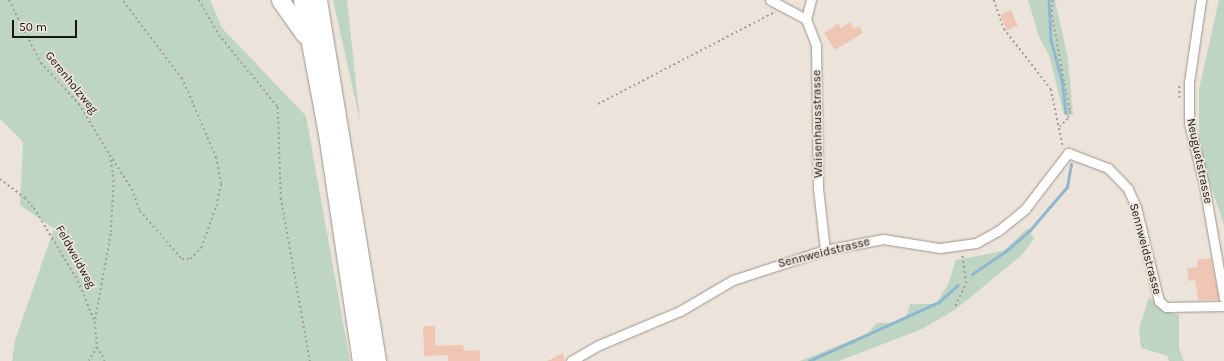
<!DOCTYPE html>
<html>
<head>
<meta charset="utf-8">
<style>
	body { margin:0 }
	#map { position:relative; width:1224px; height:361px; overflow:hidden; background:#ece4db; font-family:Karla,sans-serif }
	div>[style] { position:absolute }
	.green>* { inset:0; background:#bed5c4 }
	.stream>* { height:2.5px; margin:-1.25px; padding:0 1.25px; transform-origin:1.25px; border-radius:1.25px; background:#8fb7cd }
	.building>* { inset:0; background:#efc5b4; transform-origin:0 0 }
	.path>* { height:1.5px; margin-top:-0.75px; transform-origin:0; background:repeating-linear-gradient(90deg,#a49e97 0 2px,transparent 0 5px) }
	.roads { filter:drop-shadow(0 0 1px #9c948c) drop-shadow(0 0 1px #9c948c) }
	.street>* { height:9px; margin:-4.5px; padding:0 4.5px; transform-origin:4.5px; border-radius:4.5px; background:#fff }
	.highway>* { height:17px; margin:-8.5px; padding:0 8.5px; transform-origin:8.5px; border-radius:8.5px; background:#fff }
	span { translate:-50% -50%; white-space:nowrap; text-align:center; line-height:1.15; -webkit-text-stroke:3.5px #ece4db; paint-order:stroke }
	.street-label { font-size:12px; color:#191613 }
	.scale { position:absolute; left:12px; top:20px; width:65px; height:18px; box-sizing:border-box; border:2px solid #191613; border-top:0; padding-left:5px; font-size:12px; line-height:14px; white-space:nowrap; color:#191613; -webkit-text-stroke:3px #ece4db; paint-order:stroke }
</style>
</head>
<body>
<div id="map">
	<div class="green">
		<div style="clip-path:polygon(0 0,210px 0,222px 28px,306px 116px,350px 361px,12px 361px,15px 340px,54px 229px,20px 205px,23px 142px,0 119px)"></div>
		<div style="clip-path:polygon(333px 0,347px 0,360px 121px)"></div>
		<div style="clip-path:polygon(1028px 0,1055px 0,1068px 59px,1073px 115px,1064px 115px,1049px 55px,1039px 37px)"></div>
		<div style="clip-path:polygon(1219px 0,1224px 0,1224px 225px,1199px 151px,1199px 89px)"></div>
		<div style="clip-path:polygon(1028px 228px,1034px 239px,1022px 255px,956px 309px,922px 329px,839px 361px,800px 361px,867px 334px,877px 323px,892px 323px,906px 317px,910px 304px,936px 304px,948px 284px,956px 260px,1003px 251px)"></div>
		<div style="clip-path:polygon(1149px 297px,1162px 310px,1179px 315px,1179px 348px,1184px 361px,1169px 361px,1168px 356px,1141px 348px,1139px 329px)"></div>
	</div>
	<div class="stream">
		<div style="left:1049px;top:0;width:40px;rotate:87.1deg"></div>
		<div style="left:1051px;top:40px;width:41px;rotate:74.6deg"></div>
		<div style="left:1062px;top:80px;width:33px;rotate:83deg"></div>
		<div style="left:972px;top:274px;width:40px;rotate:-34deg"></div>
		<div style="left:1005px;top:252px;width:33px;rotate:-41deg"></div>
		<div style="left:1030px;top:230px;width:57px;rotate:-49.3deg"></div>
		<div style="left:1067px;top:187px;width:23px;rotate:-80deg"></div>
		<div style="left:809px;top:361px;width:143px;rotate:-24.4deg"></div>
		<div style="left:939px;top:302px;width:25px;rotate:-42deg"></div>
	</div>
	<div class="building">
		<div style="left:1011px;top:10px;width:17px;height:12px;rotate:66deg"></div>
		<div style="clip-path:polygon(850px 22px,854px 29px,859px 26px,863px 33px,835px 50px,824px 33px,838px 24px,841px 28px)"></div>
		<div style="clip-path:polygon(1211px 258px,1219px 300px,1198px 300px,1195px 280px,1189px 281px,1187px 268px,1198px 267px,1197px 260px)"></div>
		<div style="clip-path:polygon(423px 326px,435px 326px,435px 346px,463px 345px,464px 351px,480px 350px,480px 361px,448px 361px,448px 355px,424px 356px)"></div>
		<div style="clip-path:polygon(563px 353px,565px 361px,547px 361px)"></div>
	</div>
	<div class="path">
		<div style="left:9px;top:0;width:71px;rotate:63.1deg"></div>
		<div style="left:41px;top:63px;width:56px;rotate:47.2deg"></div>
		<div style="left:79px;top:104px;width:60px;rotate:58.7deg"></div>
		<div style="left:110px;top:155px;width:25px;rotate:81deg"></div>
		<div style="left:114px;top:180px;width:54px;rotate:93.2deg"></div>
		<div style="left:111px;top:234px;width:89px;rotate:100.3deg"></div>
		<div style="left:199px;top:0;width:40px;rotate:60.3deg"></div>
		<div style="left:219px;top:35px;width:93px;rotate:50.7deg"></div>
		<div style="left:278px;top:107px;width:91px;rotate:88.1deg"></div>
		<div style="left:281px;top:198px;width:166px;rotate:79.9deg"></div>
		<div style="left:994px;top:0;width:31px;rotate:71deg"></div>
		<div style="left:1004px;top:29px;width:76px;rotate:51.9deg"></div>
		<div style="left:1051px;top:89px;width:59px;rotate:78.3deg"></div>
		<div style="left:1053px;top:0;width:15px;rotate:94deg"></div>
		<div style="left:1052px;top:15px;width:98px;rotate:79.4deg"></div>
		<div style="left:1070px;top:111px;width:8px;rotate:104deg"></div>
		<div style="left:1068px;top:119px;width:11px;rotate:135deg"></div>
		<div style="left:1179px;top:98px;width:14px;rotate:-90deg"></div>
		<div style="left:598px;top:104px;width:199px;rotate:-27.5deg"></div>
		<div style="left:110px;top:155px;width:40px;rotate:57.1deg"></div>
		<div style="left:132px;top:189px;width:23px;rotate:70deg"></div>
		<div style="left:140px;top:211px;width:64px;rotate:48.8deg"></div>
		<div style="left:182px;top:259px;width:8px"></div>
		<div style="left:190px;top:259px;width:16px;rotate:-45deg"></div>
		<div style="left:201px;top:248px;width:45px;rotate:-70.3deg"></div>
		<div style="left:216px;top:206px;width:23px;rotate:-77deg"></div>
		<div style="left:221px;top:184px;width:26px;rotate:-101deg"></div>
		<div style="left:216px;top:158px;width:86px;rotate:-113.3deg"></div>
		<div style="left:182px;top:79px;width:99px;rotate:-127.2deg"></div>
		<div style="left:0;top:179px;width:31px;rotate:37deg"></div>
		<div style="left:25px;top:198px;width:13px;rotate:48deg"></div>
		<div style="left:34px;top:208px;width:85px;rotate:58.9deg"></div>
		<div style="left:78px;top:281px;width:44px;rotate:67.5deg"></div>
		<div style="left:95px;top:322px;width:25px;rotate:85deg"></div>
		<div style="left:97px;top:347px;width:16px;rotate:120deg"></div>
		<div style="left:955px;top:306px;width:25px;rotate:-64deg"></div>
		<div style="left:966px;top:283px;width:28px;rotate:-98deg"></div>
		<div style="left:97px;top:347px;width:16px;rotate:60deg"></div>
	</div>
	<div class="roads">
		<div class="street">
			<div style="left:770px;top:0;width:41px;rotate:27.8deg"></div>
			<div style="left:811px;top:0;width:20px;rotate:105deg"></div>
			<div style="left:806px;top:19px;width:28px;rotate:69deg"></div>
			<div style="left:816px;top:45px;width:143px;rotate:89.2deg"></div>
			<div style="left:818px;top:188px;width:62px;rotate:83.6deg"></div>
			<div style="left:1201px;top:0;width:83px;rotate:98.3deg"></div>
			<div style="left:1189px;top:82px;width:41px;rotate:90deg"></div>
			<div style="left:1189px;top:123px;width:64px;rotate:76.4deg"></div>
			<div style="left:1204px;top:185px;width:115px;rotate:80deg"></div>
			<div style="left:571px;top:361px;width:32px;rotate:-30deg"></div>
			<div style="left:599px;top:345px;width:88px;rotate:-22.8deg"></div>
			<div style="left:680px;top:311px;width:61px;rotate:-30.3deg"></div>
			<div style="left:733px;top:280px;width:97px;rotate:-18.1deg"></div>
			<div style="left:825px;top:250px;width:59px;rotate:-10.7deg"></div>
			<div style="left:883px;top:239px;width:58px;rotate:9deg"></div>
			<div style="left:940px;top:248px;width:36px;rotate:-8deg"></div>
			<div style="left:976px;top:243px;width:25px;rotate:-29deg"></div>
			<div style="left:998px;top:231px;width:35px;rotate:-39deg"></div>
			<div style="left:1025px;top:209px;width:71px;rotate:-52.5deg"></div>
			<div style="left:1068px;top:153px;width:43px;rotate:20.6deg"></div>
			<div style="left:1108px;top:168px;width:29px;rotate:46deg"></div>
			<div style="left:1128px;top:189px;width:20px;rotate:66deg"></div>
			<div style="left:1136px;top:207px;width:97px;rotate:76.3deg"></div>
			<div style="left:1159px;top:301px;width:9px;rotate:41deg"></div>
			<div style="left:1166px;top:307px;width:58px;rotate:-1deg"></div>
		</div>
		<div class="highway">
			<div style="left:280px;top:0;width:42px;rotate:54.8deg"></div>
			<div style="left:302px;top:0;width:136px;rotate:79.4deg"></div>
			<div style="left:327px;top:134px;width:230px;rotate:81.5deg"></div>
			<div style="left:318px;top:0;width:366px;rotate:80.7deg"></div>
		</div>
	</div>
	<div class="street-label">
		<span style="left:71px;top:83px;rotate:51deg">Gerenholzweg</span>
		<span style="left:818px;top:124px;rotate:-91deg">Waisenhausstrasse</span>
		<span style="left:1199px;top:161px;rotate:78deg">Neuguetstrasse</span>
		<span style="left:1145px;top:249px;rotate:75deg">Sennweidstrasse</span>
		<span style="left:824px;top:253px;rotate:-14deg">Sennweidstrasse</span>
		<span style="left:75px;top:257px;rotate:61deg">Feldweidweg</span>
	</div>
	<div class="scale">50 m</div>
</div>
</body>
</html>
